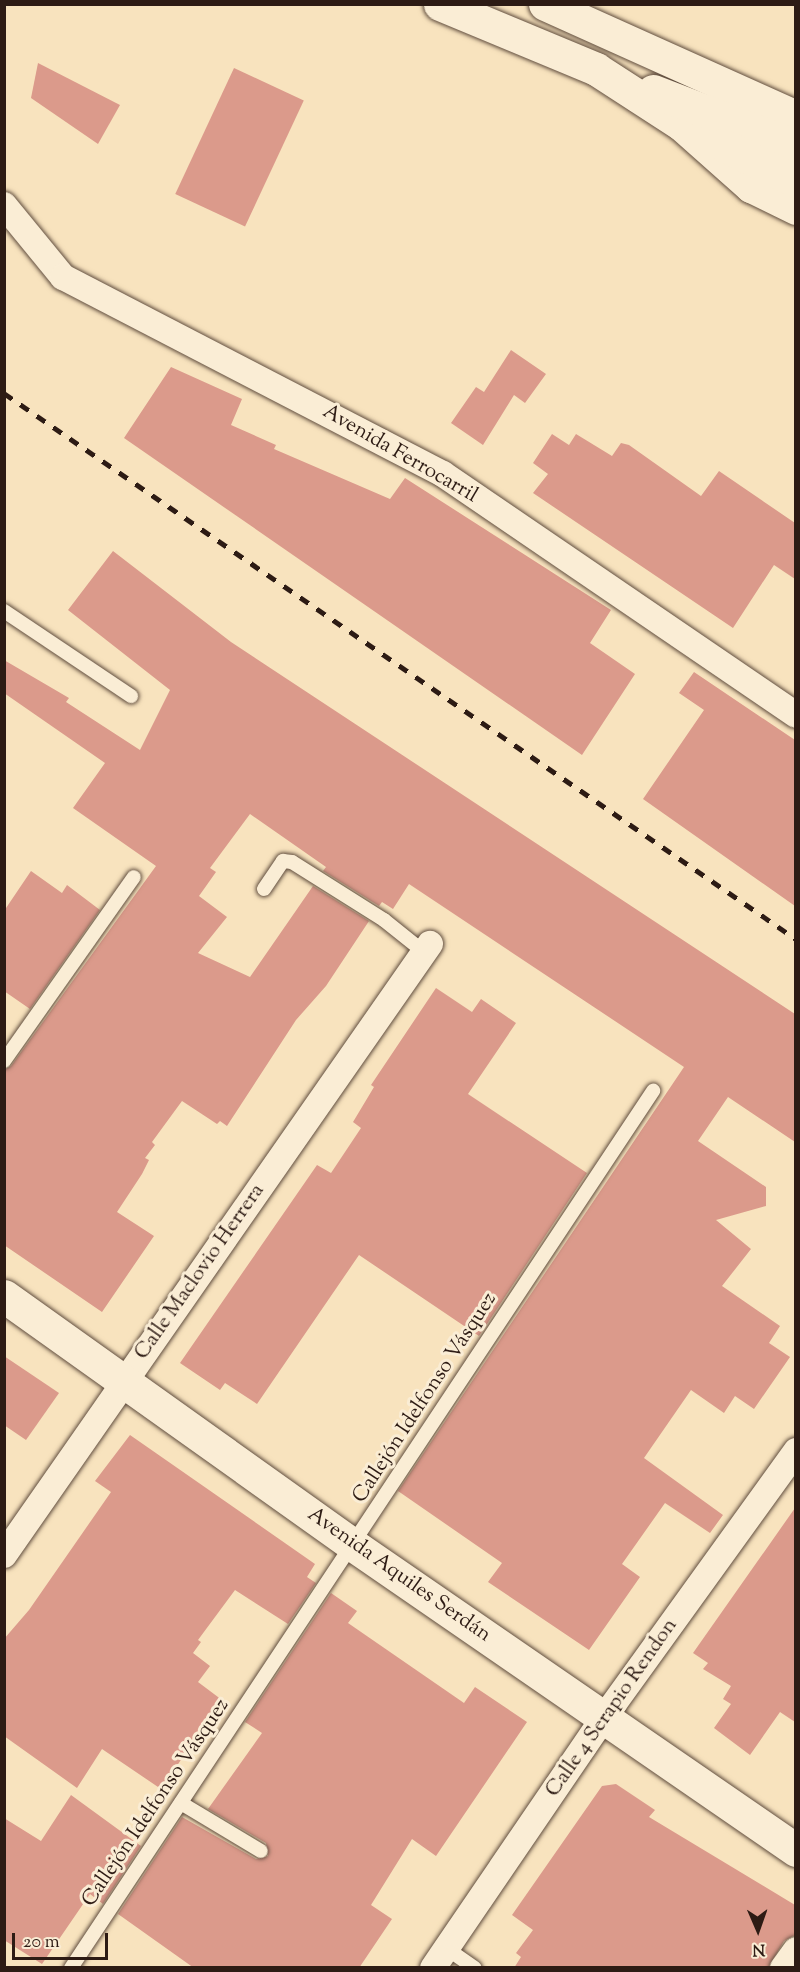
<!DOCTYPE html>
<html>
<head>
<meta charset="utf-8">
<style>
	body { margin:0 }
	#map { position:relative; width:800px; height:1972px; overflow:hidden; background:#f8e3be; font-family:"Sorts Mill Goudy",serif }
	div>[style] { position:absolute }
	.building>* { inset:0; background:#db9a8b; transform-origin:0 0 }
	.roads { filter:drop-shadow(0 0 2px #604d3e) drop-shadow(0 0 2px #604d3e) }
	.service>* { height:14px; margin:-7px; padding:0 7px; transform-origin:7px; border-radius:7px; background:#faedd5 }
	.minor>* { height:26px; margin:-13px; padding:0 13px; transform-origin:13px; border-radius:13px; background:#faedd5 }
	.tertiary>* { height:33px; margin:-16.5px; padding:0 16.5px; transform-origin:16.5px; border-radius:16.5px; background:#faedd5 }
	.secondary>* { height:33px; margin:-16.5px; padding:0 16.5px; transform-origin:16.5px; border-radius:16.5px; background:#faedd5 }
	.rail>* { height:4.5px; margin-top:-2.25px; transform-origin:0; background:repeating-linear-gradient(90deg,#2d1b14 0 10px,transparent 0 20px) }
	span { translate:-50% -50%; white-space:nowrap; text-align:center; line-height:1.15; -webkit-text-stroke:6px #faedd5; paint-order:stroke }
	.street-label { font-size:21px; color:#2d1b14 }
	.frame { position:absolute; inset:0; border:6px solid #2d1b14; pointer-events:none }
	.north { position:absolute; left:728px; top:1900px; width:60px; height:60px; -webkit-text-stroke:4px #faedd5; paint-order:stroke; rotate:178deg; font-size:16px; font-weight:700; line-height:24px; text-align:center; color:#2d1b14 }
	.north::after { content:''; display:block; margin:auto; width:21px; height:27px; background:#2d1b14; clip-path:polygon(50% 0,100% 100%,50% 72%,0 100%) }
	.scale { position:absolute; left:12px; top:1933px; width:96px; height:27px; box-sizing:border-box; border:3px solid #2d1b14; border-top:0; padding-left:8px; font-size:18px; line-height:21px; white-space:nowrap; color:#2d1b14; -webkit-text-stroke:4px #faedd5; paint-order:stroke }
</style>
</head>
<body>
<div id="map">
	<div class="building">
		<div style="clip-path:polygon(38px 63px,120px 105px,98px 144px,31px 98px)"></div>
		<div style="left:234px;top:68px;width:77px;height:139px;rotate:25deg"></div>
		<div style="clip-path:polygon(511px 350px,546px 374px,525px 403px,514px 395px,483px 445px,451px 423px,476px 387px,484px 392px)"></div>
		<div style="clip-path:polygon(171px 367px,242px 399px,231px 425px,276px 445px,274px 449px,390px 499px,405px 478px,611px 610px,590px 643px,635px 674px,582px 755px,124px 438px)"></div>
		<div style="clip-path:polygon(552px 434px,569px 445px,576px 434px,612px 456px,621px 443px,629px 445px,701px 496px,719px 471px,795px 523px,795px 579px,774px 565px,733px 628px,533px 493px,548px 474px,533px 463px)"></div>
		<div style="clip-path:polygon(113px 551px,231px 642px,795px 1014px,795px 1142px,728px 1097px,698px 1141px,766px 1187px,766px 1206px,716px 1220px,751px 1249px,722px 1286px,780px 1326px,769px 1343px,790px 1357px,754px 1409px,735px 1396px,724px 1413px,691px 1390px,644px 1458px,723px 1515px,710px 1533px,665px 1503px,622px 1564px,640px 1577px,589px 1650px,488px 1582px,502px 1563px,398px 1491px,684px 1067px,409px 884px,393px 909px,382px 902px,379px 906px,323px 871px,326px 867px,250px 814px,210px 868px,216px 872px,199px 896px,227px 917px,198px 953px,250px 977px,313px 886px,369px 921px,326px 986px,296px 1020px,227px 1126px,220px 1121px,217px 1124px,182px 1101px,152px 1142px,155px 1145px,145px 1158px,149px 1160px,142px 1174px,117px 1212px,154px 1236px,102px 1312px,4px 1245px,4px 1070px,11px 1066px,156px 866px,73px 808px,105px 763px,4px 693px,4px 660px,69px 698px,66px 702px,140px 750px,170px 690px,68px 610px)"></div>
		<div style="clip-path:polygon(694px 672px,795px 740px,795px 906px,643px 799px,704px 710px,679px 693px)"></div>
		<div style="clip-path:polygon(31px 871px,62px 893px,67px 885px,100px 910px,30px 1009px,4px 991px,4px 911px)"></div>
		<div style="clip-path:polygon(436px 988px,472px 1012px,481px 999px,516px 1023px,468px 1094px,587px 1173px,479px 1336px,359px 1255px,257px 1404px,225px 1383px,220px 1390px,180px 1363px,317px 1165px,331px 1173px,361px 1128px,353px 1122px,374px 1087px,371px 1085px)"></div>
		<div style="clip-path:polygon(4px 1356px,59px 1393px,26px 1440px,4px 1425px)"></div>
		<div style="clip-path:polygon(130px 1435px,315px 1564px,307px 1577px,316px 1583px,288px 1624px,235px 1590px,198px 1640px,201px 1642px,193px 1653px,210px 1666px,198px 1682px,222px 1700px,161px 1789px,102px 1749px,77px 1788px,4px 1736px,4px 1639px,29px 1610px,111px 1492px,95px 1481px)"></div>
		<div style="clip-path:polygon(795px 1508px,795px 1722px,780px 1712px,750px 1755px,714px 1728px,731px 1704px,723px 1699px,731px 1686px,703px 1669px,708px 1663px,693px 1653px)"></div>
		<div style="clip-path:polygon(331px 1593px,357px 1611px,348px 1623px,464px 1703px,475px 1687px,527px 1722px,436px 1856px,412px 1839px,371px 1905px,392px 1919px,359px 1968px,194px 1968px,118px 1914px,182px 1817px,256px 1859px,268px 1856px,266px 1843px,208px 1809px,262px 1733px,245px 1722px)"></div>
		<div style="clip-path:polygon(616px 1784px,655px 1810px,649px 1817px,795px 1905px,795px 1935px,784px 1941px,768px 1968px,514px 1968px,521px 1957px,516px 1953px,533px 1930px,512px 1915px,602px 1786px)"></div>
		<div style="clip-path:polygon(71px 1795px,141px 1846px,103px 1904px,90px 1894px,42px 1964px,4px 1940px,4px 1818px,41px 1841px)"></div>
	</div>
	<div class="roads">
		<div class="service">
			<div style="left:4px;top:611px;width:153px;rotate:33.8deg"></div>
			<div style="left:264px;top:889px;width:34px;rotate:-56deg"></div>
			<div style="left:283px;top:861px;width:9px;rotate:6deg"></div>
			<div style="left:292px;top:862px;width:109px;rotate:32.2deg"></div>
			<div style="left:384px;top:920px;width:51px;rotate:38.7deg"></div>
			<div style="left:4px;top:1061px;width:225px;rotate:-54.8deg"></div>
			<div style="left:181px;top:1803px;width:93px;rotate:31deg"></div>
			<div style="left:446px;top:1948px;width:35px;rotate:35deg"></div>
			<div style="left:71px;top:1968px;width:1053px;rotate:-56.43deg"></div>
		</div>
		<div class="minor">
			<div style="left:4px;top:205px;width:93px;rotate:50.7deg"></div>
			<div style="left:63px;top:277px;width:428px;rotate:27.4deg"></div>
			<div style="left:443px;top:474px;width:427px;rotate:34.3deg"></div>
			<div style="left:4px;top:1555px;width:745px;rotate:-55.12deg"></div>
			<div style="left:433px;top:1968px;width:305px;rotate:-55.7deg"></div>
			<div style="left:605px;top:1716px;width:327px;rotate:-54.2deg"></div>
			<div style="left:783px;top:1968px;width:22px;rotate:-54deg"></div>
		</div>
		<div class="tertiary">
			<div style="left:4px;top:1296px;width:429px;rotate:35.5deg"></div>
			<div style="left:353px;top:1545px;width:538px;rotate:34.55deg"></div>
		</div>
		<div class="secondary">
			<div style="left:440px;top:4px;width:169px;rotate:22.6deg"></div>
			<div style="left:596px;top:69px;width:101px;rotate:32.9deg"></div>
			<div style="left:681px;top:124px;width:94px;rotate:41.5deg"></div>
			<div style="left:751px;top:186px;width:50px;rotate:26.1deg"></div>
			<div style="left:545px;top:4px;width:275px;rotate:24.2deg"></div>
			<div style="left:653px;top:91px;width:153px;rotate:21deg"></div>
			<div style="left:723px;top:145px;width:81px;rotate:26.3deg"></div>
		</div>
	</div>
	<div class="rail">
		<div style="left:4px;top:393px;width:962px;rotate:34.58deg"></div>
	</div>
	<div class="street-label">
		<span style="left:400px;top:454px;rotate:30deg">Avenida Ferrocarril</span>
		<span style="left:200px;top:1272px;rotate:-55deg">Calle Maclovio Herrera</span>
		<span style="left:425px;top:1398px;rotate:-57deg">Callejón Idelfonso Vásquez</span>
		<span style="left:399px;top:1575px;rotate:35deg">Avenida Aquiles Serdán</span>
		<span style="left:612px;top:1708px;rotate:-55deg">Calle 4 Serapio Rendon</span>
		<span style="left:156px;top:1803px;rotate:-56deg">Callejón Idelfonso Vásquez</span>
	</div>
	<div class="frame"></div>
	<div class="north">N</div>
	<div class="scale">20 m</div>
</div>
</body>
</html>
